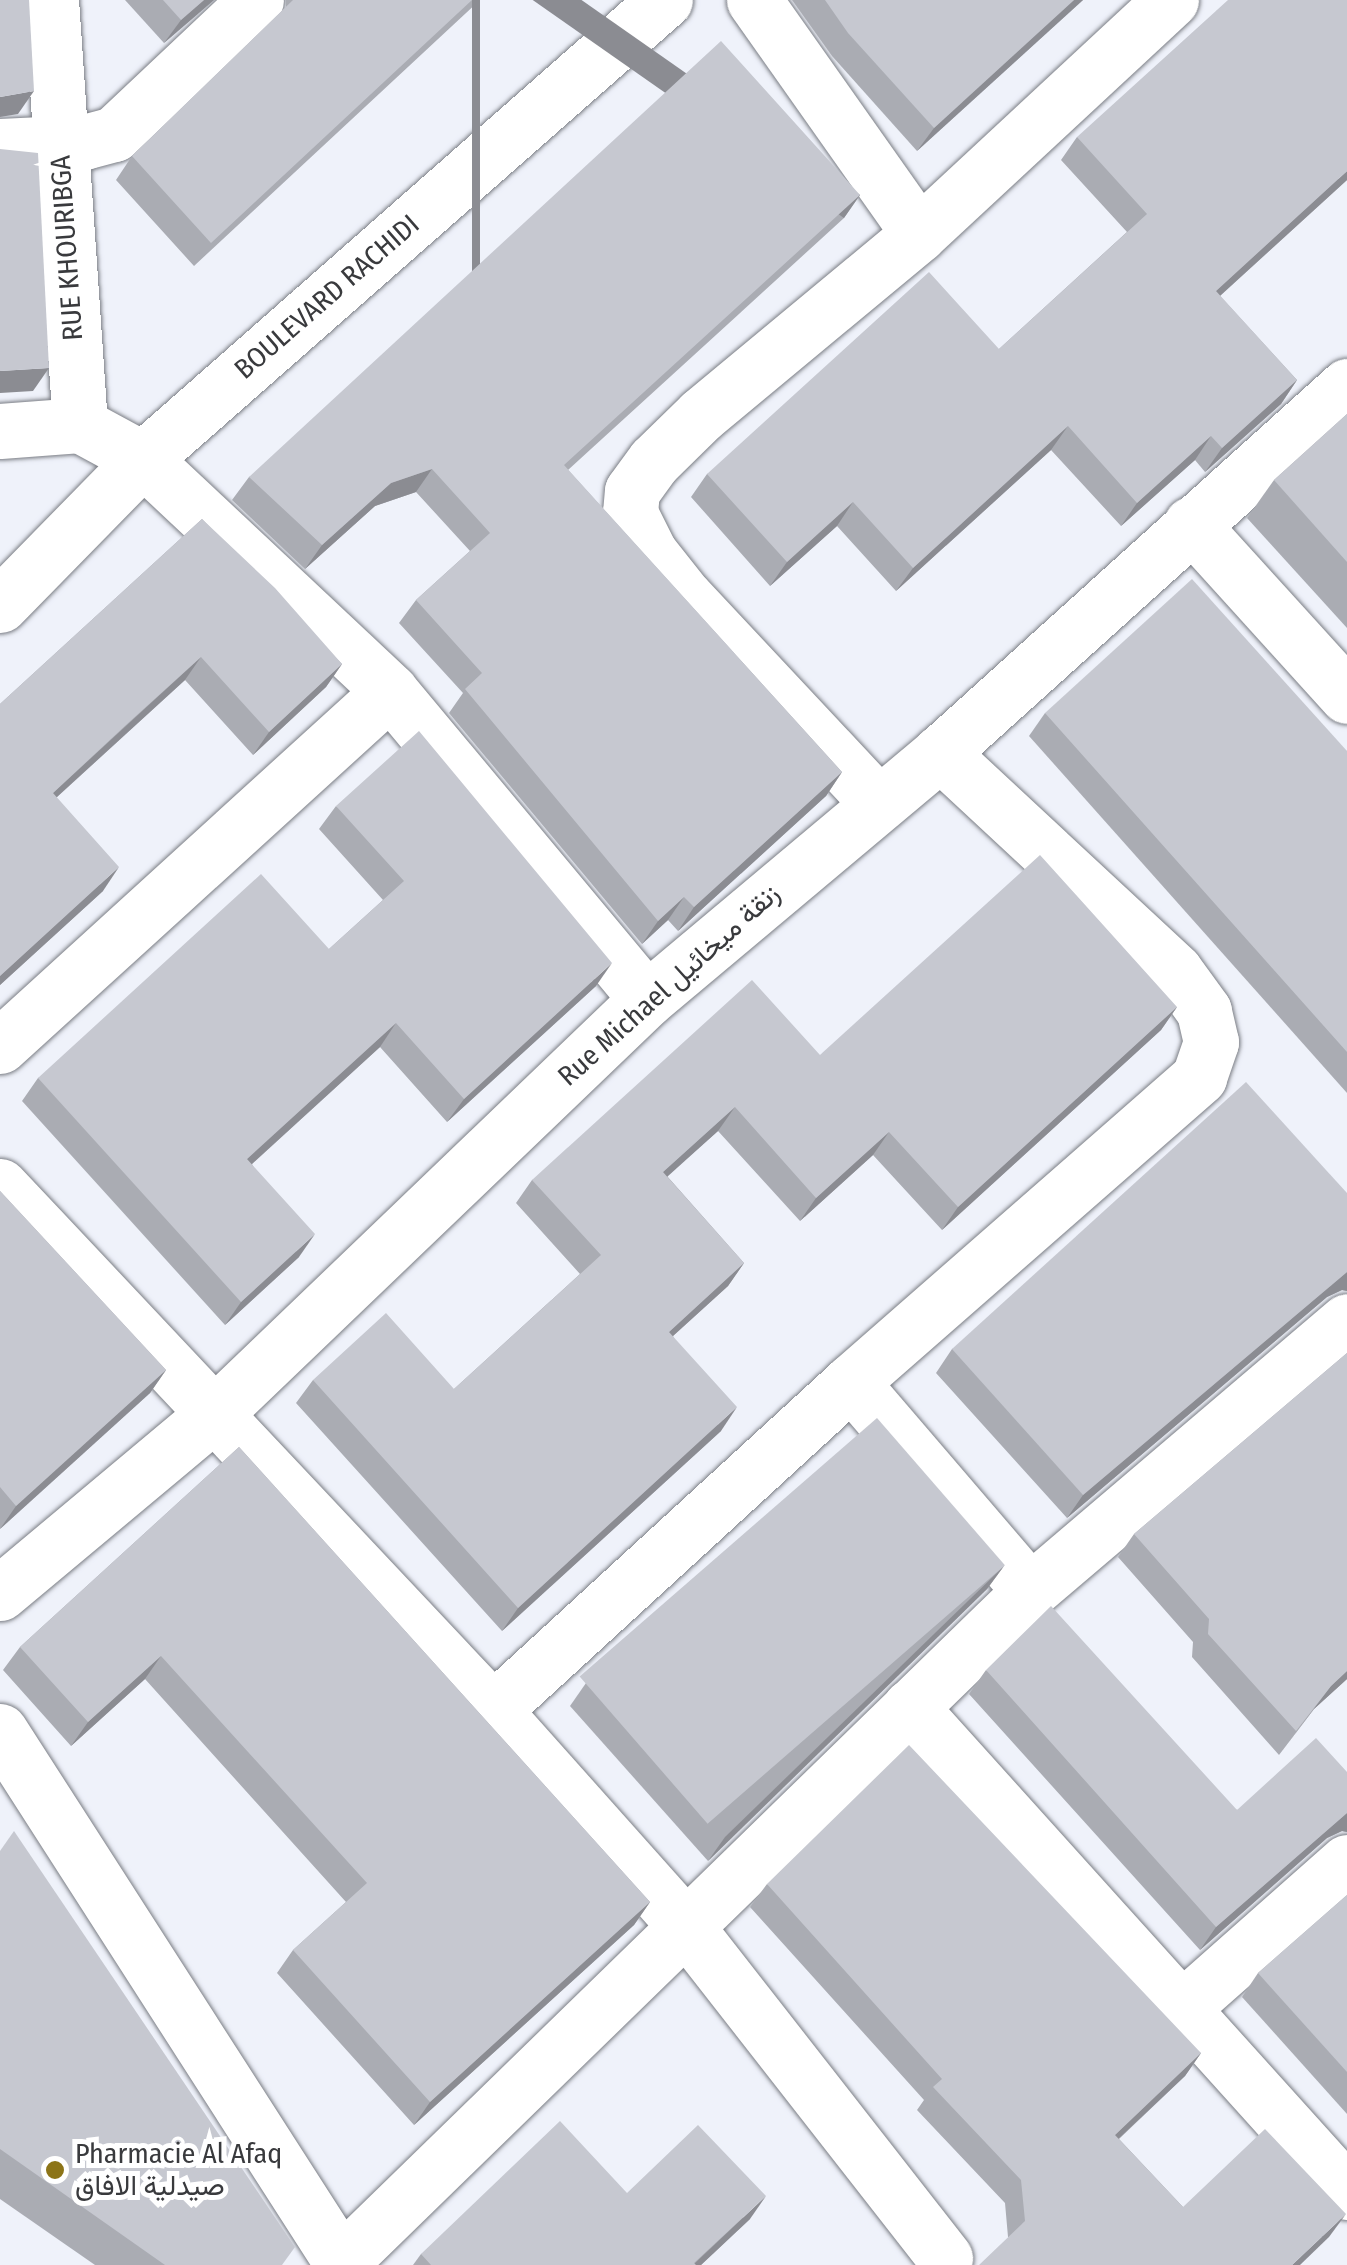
<!DOCTYPE html>
<html>
<head>
<meta charset="utf-8">
<style>
	body { margin:0 }
	#map { position:relative; width:1347px; height:2265px; overflow:hidden; background:#eff2fa; font-family:"Fira Sans Condensed",Vazirmatn,sans-serif }
	div>[style] { position:absolute }
	.roads { filter:drop-shadow(0 0 2px #7a7d84) drop-shadow(0 0 2px #7a7d84) }
	.minor>* { height:55px; margin:-27.5px; padding:0 27.5px; transform-origin:27.5px; border-radius:27.5px; background:#fff }
	.wall>* { inset:0; background:#aaacb3 }
	.shaded-wall>* { inset:0; background:#8b8c92; transform-origin:0 0 }
	.building>* { inset:0; background:#c6c8d0; transform-origin:0 0 }
	.dots>* { width:28px; height:28px; translate:-50% -50%; box-sizing:border-box; border:5px solid #fff; border-radius:50% }
	span { translate:-50% -50%; white-space:nowrap; text-align:center; line-height:1.15; -webkit-text-stroke:10px #fff; paint-order:stroke }
	.street-label { font-size:28px; color:#393a3d }
	.poi-label { font-size:28px; color:#393a3d }
	.left { translate:0 -50%; text-align:left }
</style>
</head>
<body>
<div id="map">
	<div class="roads">
		<div class="minor">
			<div style="left:51px;top:0;width:426px;rotate:86.1deg"></div>
			<div style="left:80px;top:425px;width:72px;rotate:28.4deg"></div>
			<div style="left:143px;top:459px;width:339px;rotate:43.2deg"></div>
			<div style="left:390px;top:691px;width:401px;rotate:50.2deg"></div>
			<div style="left:754px;top:0;width:286px;rotate:54.8deg"></div>
			<div style="left:0;top:146px;width:84px;rotate:-2.7deg"></div>
			<div style="left:84px;top:142px;width:31px;rotate:-15deg"></div>
			<div style="left:114px;top:134px;width:195px;rotate:-43.3deg"></div>
			<div style="left:0;top:431px;width:80px;rotate:-4.3deg"></div>
			<div style="left:1191px;top:524px;width:232px;rotate:47.8deg"></div>
			<div style="left:0;top:605px;width:204px;rotate:-45.6deg"></div>
			<div style="left:143px;top:459px;width:695px;rotate:-41.33deg"></div>
			<div style="left:878px;top:803px;width:282px;rotate:-133.1deg"></div>
			<div style="left:685px;top:597px;width:56px;rotate:-128.5deg"></div>
			<div style="left:650px;top:553px;width:45px;rotate:-116.6deg"></div>
			<div style="left:630px;top:513px;width:22px;rotate:-85deg"></div>
			<div style="left:632px;top:491px;width:37px;rotate:-54deg"></div>
			<div style="left:654px;top:461px;width:66px;rotate:-44.4deg"></div>
			<div style="left:701px;top:415px;width:283px;rotate:-39.7deg"></div>
			<div style="left:919px;top:234px;width:344px;rotate:-42.9deg"></div>
			<div style="left:0;top:1046px;width:527px;rotate:-42.31deg"></div>
			<div style="left:0;top:1186px;width:719px;rotate:46.75deg"></div>
			<div style="left:493px;top:1710px;width:287px;rotate:48.3deg"></div>
			<div style="left:684px;top:1924px;width:424px;rotate:52deg"></div>
			<div style="left:851px;top:1382px;width:275px;rotate:49.4deg"></div>
			<div style="left:0;top:1593px;width:276px;rotate:-39.9deg"></div>
			<div style="left:212px;top:1416px;width:603px;rotate:-43.79deg"></div>
			<div style="left:647px;top:999px;width:383px;rotate:-40deg"></div>
			<div style="left:940px;top:753px;width:548px;rotate:-42.04deg"></div>
			<div style="left:910px;top:1707px;width:653px;rotate:47.98deg"></div>
			<div style="left:493px;top:1710px;width:486px;rotate:-42.5deg"></div>
			<div style="left:851px;top:1382px;width:463px;rotate:-41.2deg"></div>
			<div style="left:1199px;top:1077px;width:37px;rotate:-71deg"></div>
			<div style="left:1211px;top:1042px;width:32px;rotate:-103deg"></div>
			<div style="left:1204px;top:1011px;width:49px;rotate:-125.9deg"></div>
			<div style="left:1175px;top:971px;width:321px;rotate:-137.1deg"></div>
			<div style="left:0;top:1731px;width:635px;rotate:57.29deg"></div>
			<div style="left:1183px;top:2007px;width:219px;rotate:-41.5deg"></div>
			<div style="left:341px;top:2262px;width:962px;rotate:-44.24deg"></div>
			<div style="left:1030px;top:1591px;width:416px;rotate:-40.4deg"></div>
		</div>
	</div>
	<div class="wall">
		<div style="clip-path:polygon(125px 0,214px 0,164px 43px)"></div>
		<div style="clip-path:polygon(286px 0,480px 0,194px 266px,116px 180px,132px 156px,286px 7px)"></div>
		<div style="clip-path:polygon(792px 0,1083px 0,917px 151px,832px 56px)"></div>
		<div style="clip-path:polygon(1077px 137px,1347px 180px,1220px 296px,1297px 380px,1281px 404px,1205px 472px,1195px 460px,1121px 526px,1051px 450px,896px 591px,837px 526px,770px 586px,691px 497px,707px 474px,999px 349px,1127px 232px,1061px 160px)"></div>
		<div style="clip-path:polygon(860px 195px,844px 218px,568px 470px,842px 772px,826px 796px,678px 931px,668px 920px,642px 944px,449px 713px,463px 693px,399px 623px,416px 600px,470px 551px,416px 492px,375px 506px,305px 569px,232px 500px,249px 477px)"></div>
		<div style="clip-path:polygon(1347px 414px,1347px 628px,1247px 518px,1274px 480px)"></div>
		<div style="clip-path:polygon(202px 519px,342px 664px,326px 687px,253px 755px,185px 680px,56px 798px,103px 891px,0 985px,0 704px)"></div>
		<div style="clip-path:polygon(1045px 713px,1347px 751px,1347px 1093px,1029px 736px)"></div>
		<div style="clip-path:polygon(336px 806px,596px 986px,447px 1122px,380px 1047px,252px 1164px,299px 1257px,225px 1325px,22px 1101px,38px 1078px,329px 949px,383px 900px,319px 829px)"></div>
		<div style="clip-path:polygon(1177px 1007px,1161px 1030px,942px 1230px,873px 1155px,800px 1221px,718px 1131px,667px 1176px,744px 1263px,728px 1286px,673px 1336px,721px 1431px,502px 1631px,296px 1403px,313px 1380px,454px 1389px,580px 1274px,516px 1203px,532px 1180px,820px 1055px)"></div>
		<div style="clip-path:polygon(0 1191px,166px 1370px,150px 1393px,0 1529px)"></div>
		<div style="clip-path:polygon(1347px 1193px,1347px 1291px,1342px 1290px,1327px 1297px,1067px 1518px,936px 1373px,952px 1349px)"></div>
		<div style="clip-path:polygon(1347px 1353px,1347px 1679px,1314px 1709px,1279px 1755px,1192px 1657px,1193px 1642px,1118px 1557px,1134px 1534px)"></div>
		<div style="clip-path:polygon(239px 1447px,650px 1902px,634px 1925px,414px 2125px,277px 1973px,293px 1950px,346px 1902px,145px 1679px,71px 1746px,3px 1670px,20px 1647px)"></div>
		<div style="clip-path:polygon(1004px 1566px,987px 1589px,708px 1861px,570px 1706px,586px 1683px)"></div>
		<div style="clip-path:polygon(986px 1670px,1237px 1810px,1347px 1772px,1347px 1832px,1342px 1831px,1327px 1838px,1200px 1950px,969px 1694px)"></div>
		<div style="clip-path:polygon(0 1851px,282px 2265px,95px 2265px,0 2199px)"></div>
		<div style="clip-path:polygon(767px 1884px,1201px 2053px,1185px 2076px,1119px 2139px,1183px 2207px,1329px 2237px,1008px 2237px,1005px 2203px,917px 2110px,924px 2100px,750px 1907px)"></div>
		<div style="clip-path:polygon(1347px 1895px,1347px 2114px,1242px 1997px,1258px 1973px)"></div>
		<div style="clip-path:polygon(627px 2193px,750px 2219px,701px 2265px,413px 2265px,421px 2254px)"></div>
	</div>
	<div class="shaded-wall">
		<div style="clip-path:polygon(204px 0,214px 0,164px 43px,181px 20px)"></div>
		<div style="left:472px;top:0;width:8px;height:357px"></div>
		<div style="clip-path:polygon(1074px 0,1083px 0,917px 151px,934px 128px)"></div>
		<div style="clip-path:polygon(34px 91px,18px 114px,0 117px,0 97px)"></div>
		<div style="clip-path:polygon(1347px 171px,1347px 180px,1200px 314px,1216px 291px)"></div>
		<div style="left:860px;top:195px;width:28px;height:401px;rotate:125deg"></div>
		<div style="clip-path:polygon(49px 368px,33px 391px,0 393px,0 371px)"></div>
		<div style="clip-path:polygon(1297px 380px,1281px 404px,1205px 472px,1222px 448px)"></div>
		<div style="clip-path:polygon(1068px 426px,1051px 450px,896px 591px,913px 568px)"></div>
		<div style="clip-path:polygon(1211px 436px,1195px 460px,1121px 526px,1137px 503px)"></div>
		<div style="clip-path:polygon(432px 469px,416px 492px,375px 506px,305px 569px,322px 545px,391px 483px)"></div>
		<div style="clip-path:polygon(853px 502px,837px 526px,770px 586px,787px 562px)"></div>
		<div style="clip-path:polygon(201px 657px,185px 680px,36px 816px,53px 793px)"></div>
		<div style="clip-path:polygon(342px 664px,326px 687px,253px 755px,269px 732px)"></div>
		<div style="clip-path:polygon(842px 772px,826px 796px,678px 931px,694px 907px)"></div>
		<div style="clip-path:polygon(119px 867px,103px 891px,0 985px,0 976px)"></div>
		<div style="clip-path:polygon(684px 897px,668px 920px,642px 944px,658px 921px)"></div>
		<div style="clip-path:polygon(612px 963px,596px 986px,447px 1122px,464px 1099px)"></div>
		<div style="clip-path:polygon(1177px 1007px,1161px 1030px,942px 1230px,958px 1207px)"></div>
		<div style="clip-path:polygon(396px 1023px,380px 1047px,231px 1183px,247px 1159px)"></div>
		<div style="clip-path:polygon(735px 1107px,718px 1131px,647px 1195px,663px 1172px)"></div>
		<div style="clip-path:polygon(889px 1132px,873px 1155px,800px 1221px,816px 1198px)"></div>
		<div style="clip-path:polygon(315px 1234px,299px 1257px,225px 1325px,241px 1302px)"></div>
		<div style="clip-path:polygon(744px 1263px,728px 1286px,652px 1355px,669px 1332px)"></div>
		<div style="clip-path:polygon(1347px 1272px,1347px 1291px,1342px 1290px,1327px 1297px,1067px 1518px,1083px 1495px)"></div>
		<div style="clip-path:polygon(166px 1370px,150px 1393px,0 1529px,16px 1506px)"></div>
		<div style="clip-path:polygon(737px 1407px,721px 1431px,502px 1631px,518px 1608px)"></div>
		<div style="clip-path:polygon(1004px 1566px,987px 1589px,708px 1861px,725px 1837px)"></div>
		<div style="clip-path:polygon(161px 1656px,145px 1679px,71px 1746px,88px 1722px)"></div>
		<div style="clip-path:polygon(1347px 1671px,1347px 1679px,1314px 1709px,1279px 1755px,1331px 1686px)"></div>
		<div style="clip-path:polygon(1347px 1813px,1347px 1832px,1342px 1831px,1327px 1838px,1200px 1950px,1216px 1927px)"></div>
		<div style="clip-path:polygon(650px 1902px,634px 1925px,414px 2125px,430px 2102px)"></div>
		<div style="clip-path:polygon(1201px 2053px,1185px 2076px,1098px 2158px,1115px 2135px)"></div>
		<div style="clip-path:polygon(766px 2196px,750px 2219px,701px 2265px,693px 2265px)"></div>
		<div style="clip-path:polygon(1346px 2214px,1329px 2237px,1300px 2265px,1292px 2265px)"></div>
	</div>
	<div class="building">
		<div style="clip-path:polygon(0 0,29px 0,34px 91px,0 97px)"></div>
		<div style="clip-path:polygon(163px 0,204px 0,181px 20px)"></div>
		<div style="clip-path:polygon(293px 0,472px 0,211px 243px,132px 156px)"></div>
		<div style="clip-path:polygon(825px 0,1074px 0,934px 128px,848px 33px)"></div>
		<div style="clip-path:polygon(1228px 0,1347px 0,1347px 171px,1216px 291px,1297px 380px,1222px 448px,1211px 436px,1137px 503px,1068px 426px,913px 568px,853px 502px,787px 562px,707px 474px,929px 272px,999px 349px,1147px 214px,1077px 137px)"></div>
		<div style="clip-path:polygon(721px 41px,860px 195px,564px 465px,842px 772px,694px 907px,684px 897px,658px 921px,465px 689px,482px 673px,416px 600px,490px 533px,432px 469px,391px 483px,322px 545px,249px 477px)"></div>
		<div style="clip-path:polygon(0 149px,38px 153px,49px 368px,0 371px)"></div>
		<div style="clip-path:polygon(1347px 414px,1347px 562px,1274px 480px)"></div>
		<div style="clip-path:polygon(202px 519px,275px 588px,342px 664px,269px 732px,201px 657px,126px 725px,53px 793px,119px 867px,0 976px,0 704px)"></div>
		<div style="clip-path:polygon(1192px 579px,1347px 751px,1347px 1052px,1045px 713px)"></div>
		<div style="clip-path:polygon(419px 731px,612px 963px,464px 1099px,396px 1023px,247px 1159px,315px 1234px,241px 1302px,38px 1078px,261px 874px,329px 949px,404px 881px,336px 806px)"></div>
		<div style="clip-path:polygon(1040px 855px,1177px 1007px,958px 1207px,889px 1132px,816px 1198px,735px 1107px,663px 1172px,744px 1263px,669px 1332px,737px 1407px,518px 1608px,313px 1380px,386px 1313px,454px 1389px,601px 1255px,532px 1180px,752px 980px,820px 1055px)"></div>
		<div style="clip-path:polygon(1246px 1082px,1347px 1193px,1347px 1272px,1083px 1495px,952px 1349px)"></div>
		<div style="clip-path:polygon(0 1191px,166px 1370px,16px 1506px,0 1487px)"></div>
		<div style="clip-path:polygon(1347px 1353px,1347px 1671px,1331px 1686px,1296px 1731px,1208px 1634px,1209px 1619px,1134px 1534px)"></div>
		<div style="left:877px;top:1418px;width:195px;height:394px;rotate:49deg"></div>
		<div style="clip-path:polygon(239px 1447px,650px 1902px,430px 2102px,293px 1950px,367px 1883px,161px 1656px,88px 1722px,20px 1647px)"></div>
		<div style="clip-path:polygon(1051px 1606px,1237px 1810px,1316px 1738px,1347px 1772px,1347px 1813px,1216px 1927px,986px 1670px)"></div>
		<div style="clip-path:polygon(909px 1745px,1201px 2053px,1115px 2135px,1183px 2207px,1265px 2129px,1346px 2214px,1292px 2265px,979px 2265px,1025px 2221px,1021px 2180px,933px 2087px,942px 2079px,767px 1884px)"></div>
		<div style="clip-path:polygon(14px 1831px,295px 2247px,282px 2265px,165px 2265px,0 2149px,0 1851px)"></div>
		<div style="clip-path:polygon(1347px 1895px,1347px 2072px,1258px 1973px)"></div>
		<div style="clip-path:polygon(560px 2121px,627px 2193px,698px 2125px,766px 2196px,694px 2263px,696px 2265px,431px 2265px,421px 2254px)"></div>
	</div>
	<div class="dots">
		<div style="left:55px;top:2170px;background:#8c7418"></div>
	</div>
	<div class="street-label">
		<span style="left:67px;top:248px;rotate:-94deg">RUE KHOURIBGA</span>
		<span style="left:327px;top:297px;rotate:-41deg">BOULEVARD RACHIDI</span>
		<span style="left:669px;top:985px;rotate:-42deg">Rue Michael زنقة ميخائيل</span>
	</div>
	<div class="poi-label">
		<span class="left" style="left:75px;top:2170px">Pharmacie Al Afaq<br>صيدلية الافاق</span>
	</div>
</div>
</body>
</html>
